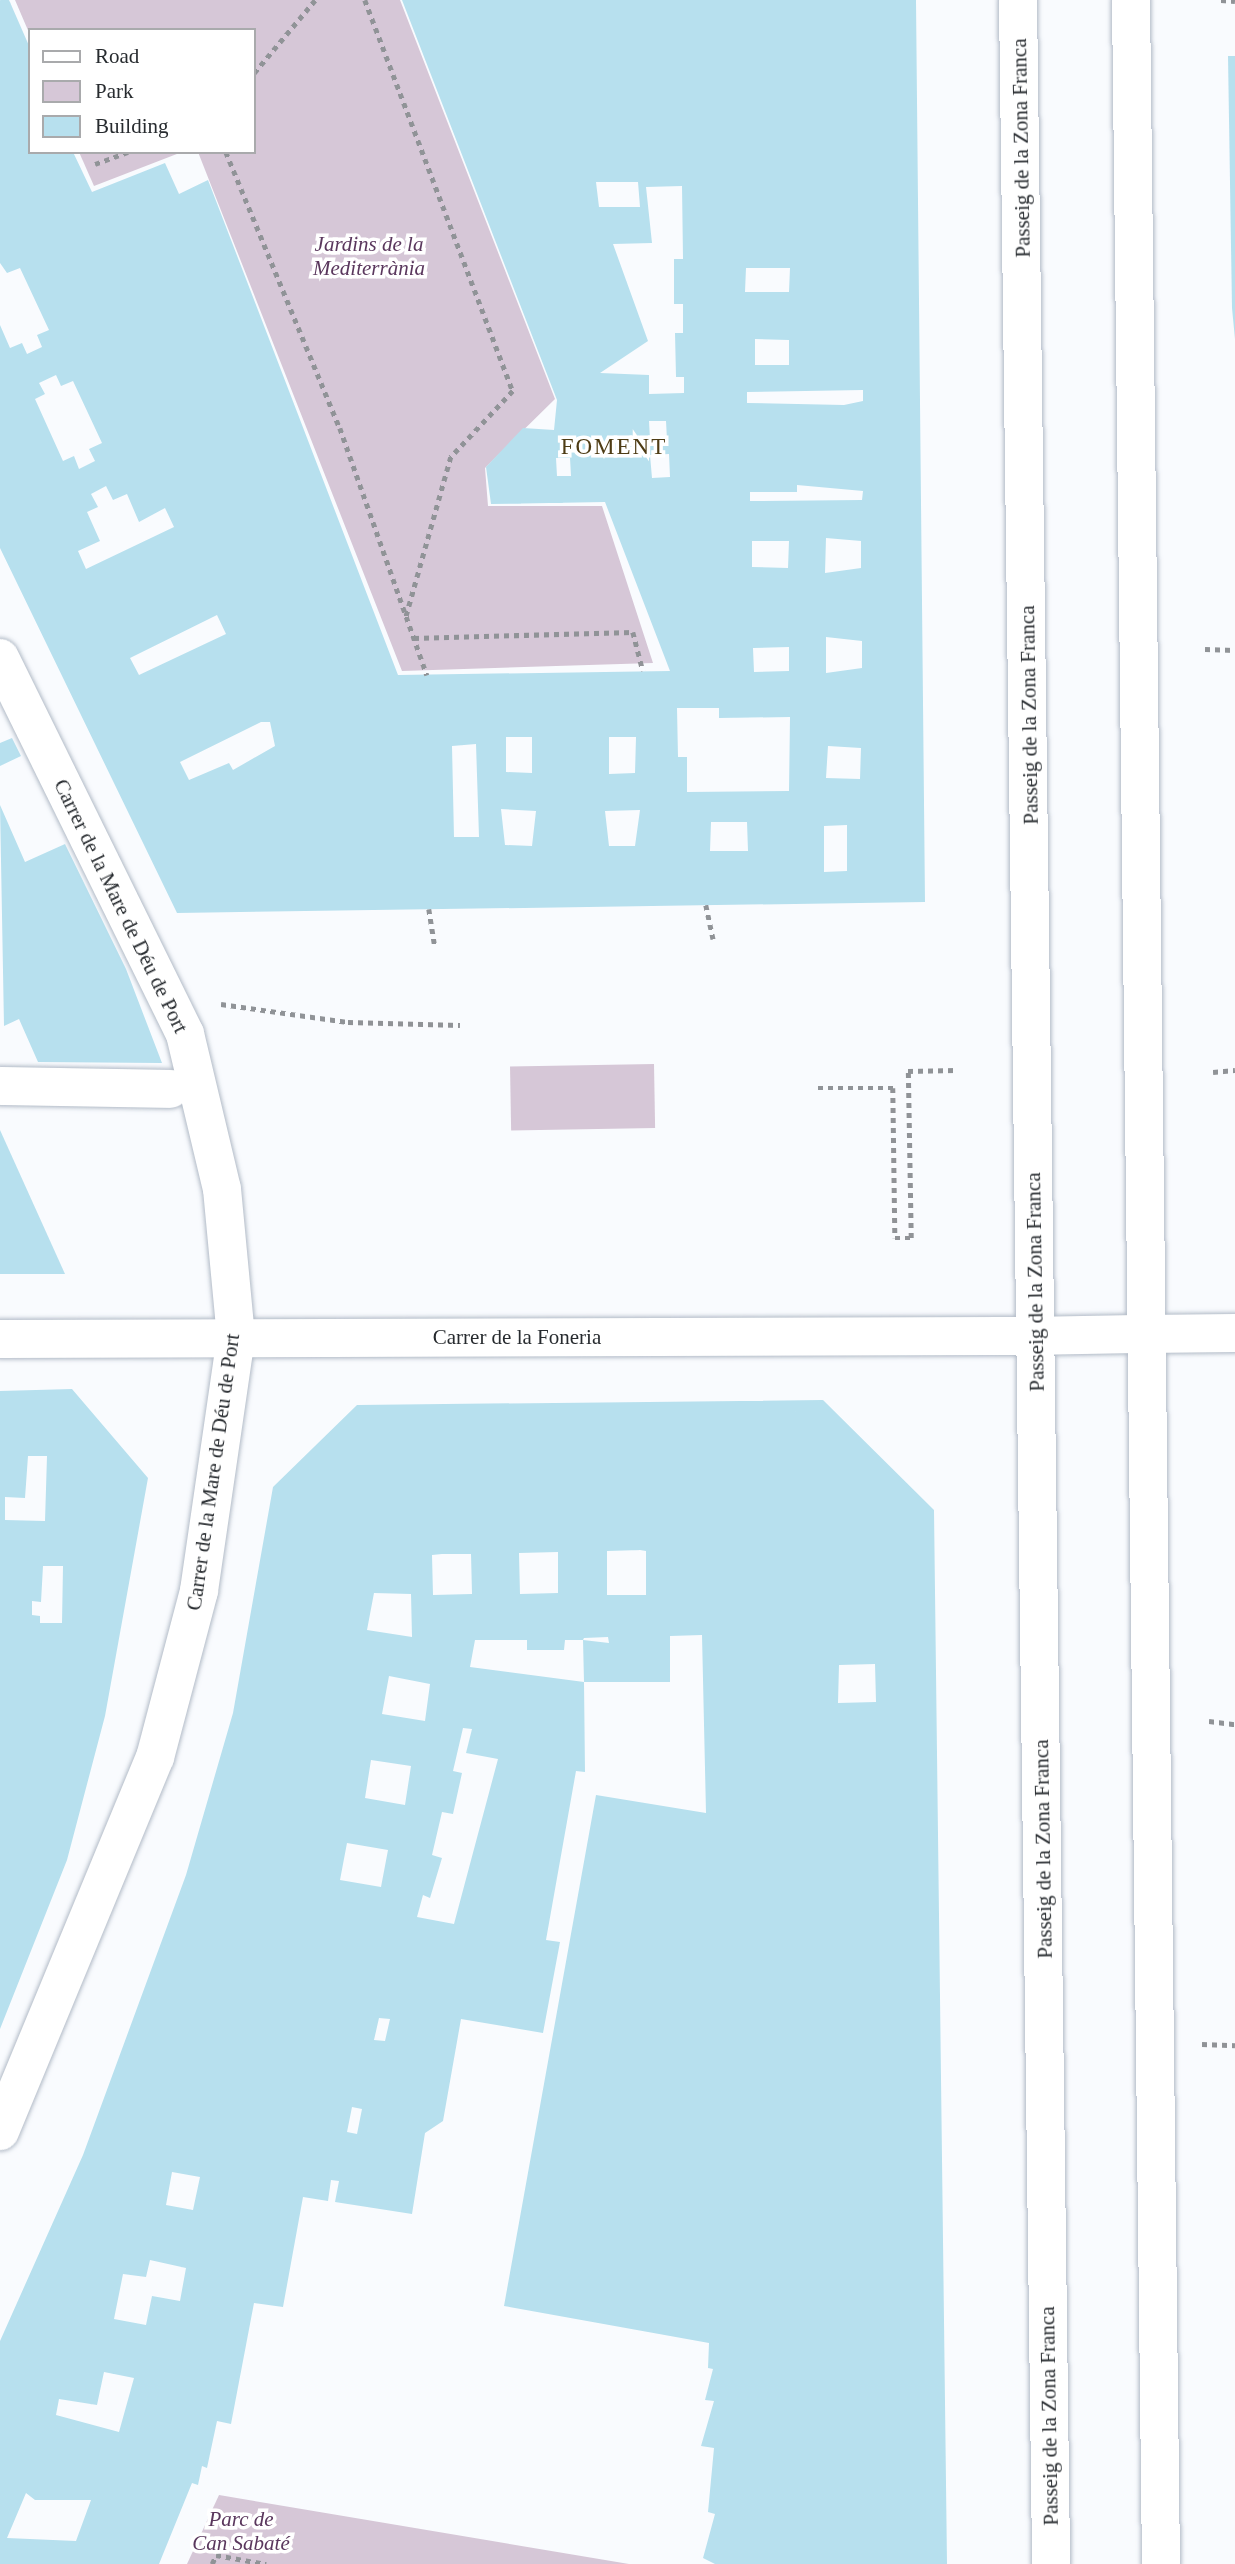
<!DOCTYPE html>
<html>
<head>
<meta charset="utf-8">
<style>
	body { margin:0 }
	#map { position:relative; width:1235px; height:2564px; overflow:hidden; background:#f9fbfe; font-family:Georgia,serif }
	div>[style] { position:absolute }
	.green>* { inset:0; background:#d6c7d7; transform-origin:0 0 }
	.building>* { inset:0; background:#b7e0ee }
	.path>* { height:4.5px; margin-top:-2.25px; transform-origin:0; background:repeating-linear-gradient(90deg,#909397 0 5px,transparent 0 10px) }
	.roads { filter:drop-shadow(0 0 2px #b2bbc7) drop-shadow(0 0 2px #b2bbc7) }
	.street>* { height:38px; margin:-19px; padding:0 19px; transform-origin:19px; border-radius:19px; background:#fff }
	.secondary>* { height:38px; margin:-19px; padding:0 19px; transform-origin:19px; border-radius:19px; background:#fff }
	span { translate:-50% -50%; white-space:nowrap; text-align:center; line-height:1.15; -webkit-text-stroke:7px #fff; paint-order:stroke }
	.street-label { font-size:21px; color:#272b2f }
	.park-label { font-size:21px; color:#5a375d; font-style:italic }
	.neighbourhood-label { font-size:23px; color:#4e3c15; letter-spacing:2px }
	.legend { position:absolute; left:28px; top:28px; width:228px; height:126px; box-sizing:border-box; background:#fff; border:2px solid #a9aaac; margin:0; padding:9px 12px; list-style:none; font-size:21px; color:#272b2f }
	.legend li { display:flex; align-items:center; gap:14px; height:35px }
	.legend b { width:35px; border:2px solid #a9aaac }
</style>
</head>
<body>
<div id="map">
	<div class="green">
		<div style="clip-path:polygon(15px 0,400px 0,555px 399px,485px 468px,488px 506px,602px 506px,653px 663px,402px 671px,198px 152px,254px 152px,254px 30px,30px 30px,30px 35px)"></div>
		<div style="clip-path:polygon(79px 152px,182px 152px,94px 186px)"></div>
		<div style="left:654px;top:1064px;width:64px;height:144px;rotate:89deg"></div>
		<div style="clip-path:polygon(219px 2495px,629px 2564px,187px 2564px)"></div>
	</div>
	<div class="building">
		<div style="clip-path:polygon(evenodd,0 0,9px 0,30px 48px,30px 152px,73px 152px,92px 192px,165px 163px,179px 194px,208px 180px,398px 675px,670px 671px,605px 502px,491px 504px,486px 467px,523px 428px,554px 430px,557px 400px,402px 0,916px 0,925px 902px,177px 913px,0 548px,0 325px,10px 348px,22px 343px,27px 354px,42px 347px,37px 335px,49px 330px,20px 268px,7px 273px,0 263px,0 0,596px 182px,638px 182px,640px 207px,599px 207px,596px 182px,0 0,682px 186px,683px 259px,674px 259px,674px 304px,683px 304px,683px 333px,675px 333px,676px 377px,684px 377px,684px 393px,649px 394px,649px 375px,600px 373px,648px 341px,613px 244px,652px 243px,646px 187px,682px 186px,0 0,746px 268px,790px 268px,789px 292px,745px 292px,746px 268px,0 0,755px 339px,789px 340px,789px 365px,755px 365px,755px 339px,0 0,56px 375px,61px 386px,73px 381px,102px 443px,89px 449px,95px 461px,79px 469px,74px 456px,63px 461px,35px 399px,45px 394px,39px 383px,56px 375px,0 0,863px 390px,863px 401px,844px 405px,747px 403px,747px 392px,863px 390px,0 0,649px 421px,666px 421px,667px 440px,650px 439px,649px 421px,0 0,669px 454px,670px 477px,652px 478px,650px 455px,669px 454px,0 0,556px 458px,570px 458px,571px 476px,557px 476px,556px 458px,0 0,797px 485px,863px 491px,862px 500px,750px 501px,750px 492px,797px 492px,797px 485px,0 0,106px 486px,113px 500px,127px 494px,139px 522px,165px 508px,174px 527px,86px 569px,78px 551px,100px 541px,87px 512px,98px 507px,91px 494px,106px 486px,0 0,826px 538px,861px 541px,861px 568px,825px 573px,826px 538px,0 0,752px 541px,789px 541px,788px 568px,752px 567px,752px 541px,0 0,217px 615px,226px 634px,139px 675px,130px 658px,217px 615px,0 0,826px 637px,862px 641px,862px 668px,826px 673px,826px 637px,0 0,789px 647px,789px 671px,754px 672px,753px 648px,789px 647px,0 0,677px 708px,719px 708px,719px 718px,790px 717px,789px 791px,687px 792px,687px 757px,678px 757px,677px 708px,0 0,261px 722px,270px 722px,275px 746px,233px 770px,229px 763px,189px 780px,180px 762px,261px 722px,0 0,506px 737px,532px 737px,532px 773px,506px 772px,506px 737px,0 0,609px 737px,636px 737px,635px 773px,609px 774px,609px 737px,0 0,476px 744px,479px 837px,454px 837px,452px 746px,476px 744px,0 0,828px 746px,861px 748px,860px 779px,826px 778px,828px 746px,0 0,501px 809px,536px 811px,532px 846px,505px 845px,501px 809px,0 0,640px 810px,635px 846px,609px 846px,605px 811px,640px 810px,0 0,711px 822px,747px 822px,748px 851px,710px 851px,711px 822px,0 0,847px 825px,847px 871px,824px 872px,824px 826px,847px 825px)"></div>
		<div style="clip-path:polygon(1228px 56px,1235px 56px,1235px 339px,1232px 308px)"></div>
		<div style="clip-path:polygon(12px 738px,21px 756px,0 766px,0 743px)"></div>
		<div style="clip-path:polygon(0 805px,25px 862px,65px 844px,126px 969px,162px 1063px,38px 1062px,19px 1019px,4px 1026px)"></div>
		<div style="clip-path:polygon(0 1130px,65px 1274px,0 1274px)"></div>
		<div style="clip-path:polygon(evenodd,72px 1389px,148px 1478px,105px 1716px,67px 1860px,0 2029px,0 1391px,72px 1389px,28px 1456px,47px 1456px,45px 1521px,5px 1520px,5px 1497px,25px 1498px,28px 1456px,72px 1389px,43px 1566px,63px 1566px,62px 1623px,40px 1623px,40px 1616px,32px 1615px,32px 1601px,41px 1602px,43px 1566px)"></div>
		<div style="clip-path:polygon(evenodd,823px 1400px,934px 1510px,947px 2564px,715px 2564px,703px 2558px,715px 2514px,708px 2512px,714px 2448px,701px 2446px,714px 2401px,705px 2400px,713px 2369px,708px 2368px,709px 2343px,504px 2306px,596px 1795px,706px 1813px,702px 1635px,670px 1636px,670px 1682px,584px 1682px,585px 1772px,576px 1771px,546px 1940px,560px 1942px,543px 2033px,461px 2019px,443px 2121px,425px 2133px,412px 2214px,335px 2202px,339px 2181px,331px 2180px,328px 2201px,303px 2197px,283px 2307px,254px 2303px,231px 2424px,217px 2421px,207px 2468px,202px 2466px,198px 2485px,192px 2483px,159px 2564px,0 2564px,0 2341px,83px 2155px,186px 1875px,233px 1713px,273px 1487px,357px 1405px,823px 1400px,640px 1550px,646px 1551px,646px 1595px,607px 1595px,607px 1551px,640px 1550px,823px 1400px,558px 1552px,558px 1593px,520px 1594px,519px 1553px,558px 1552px,823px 1400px,442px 1554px,471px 1554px,472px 1594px,433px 1595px,432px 1555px,442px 1554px,823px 1400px,374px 1593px,411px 1594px,412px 1637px,367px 1630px,374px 1593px,823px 1400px,608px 1637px,609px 1643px,583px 1640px,584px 1638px,608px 1637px,823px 1400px,475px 1640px,527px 1640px,527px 1650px,564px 1650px,565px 1640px,583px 1640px,584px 1682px,470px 1667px,475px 1640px,823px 1400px,875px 1664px,876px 1702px,838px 1703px,839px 1665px,875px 1664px,823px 1400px,389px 1676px,430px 1684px,425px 1721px,382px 1714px,389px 1676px,823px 1400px,463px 1728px,472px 1729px,466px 1753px,498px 1759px,454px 1924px,417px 1917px,423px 1895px,430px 1898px,442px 1858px,432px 1855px,442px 1812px,453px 1814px,462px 1773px,453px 1771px,463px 1728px,823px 1400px,371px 1760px,411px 1766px,405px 1805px,365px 1798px,371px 1760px,823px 1400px,347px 1843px,388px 1850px,381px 1887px,340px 1880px,347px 1843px,823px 1400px,379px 2018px,390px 2019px,385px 2041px,374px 2040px,379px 2018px,823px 1400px,352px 2107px,362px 2109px,357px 2134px,347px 2132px,352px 2107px,823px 1400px,172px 2172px,200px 2177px,193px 2210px,166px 2205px,172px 2172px,823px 1400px,150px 2260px,186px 2268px,180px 2301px,152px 2296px,146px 2325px,114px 2319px,123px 2274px,146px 2277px,150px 2260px,823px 1400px,104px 2372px,134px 2378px,119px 2432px,56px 2415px,59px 2399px,97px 2405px,104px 2372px,823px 1400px,26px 2493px,35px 2500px,91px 2500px,76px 2541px,7px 2538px,26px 2493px)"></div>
	</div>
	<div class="path">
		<div style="left:365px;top:0;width:418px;rotate:69.3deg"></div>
		<div style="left:513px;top:391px;width:91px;rotate:133.2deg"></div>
		<div style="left:451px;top:457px;width:166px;rotate:105.7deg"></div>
		<div style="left:1221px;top:0;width:14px;rotate:4deg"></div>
		<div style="left:254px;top:73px;width:95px;rotate:-50.1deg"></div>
		<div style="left:226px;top:152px;width:299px;rotate:67.6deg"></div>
		<div style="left:340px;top:428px;width:262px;rotate:70.6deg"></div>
		<div style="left:95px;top:164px;width:35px;rotate:-20deg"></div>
		<div style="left:414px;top:638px;width:219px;rotate:-1.6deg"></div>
		<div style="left:633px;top:632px;width:40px;rotate:75.6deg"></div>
		<div style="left:1205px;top:649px;width:30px;rotate:2deg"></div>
		<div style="left:706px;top:905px;width:35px;rotate:78deg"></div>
		<div style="left:429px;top:909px;width:36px;rotate:81deg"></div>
		<div style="left:221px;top:1004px;width:128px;rotate:8.1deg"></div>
		<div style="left:348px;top:1022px;width:112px;rotate:1.5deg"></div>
		<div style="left:1213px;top:1072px;width:22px;rotate:-5deg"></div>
		<div style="left:818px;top:1088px;width:75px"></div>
		<div style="left:893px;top:1088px;width:150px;rotate:89.2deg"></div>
		<div style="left:895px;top:1238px;width:16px"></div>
		<div style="left:911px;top:1238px;width:167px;rotate:-91deg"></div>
		<div style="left:908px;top:1071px;width:48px;rotate:-1.2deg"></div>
		<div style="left:1209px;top:1721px;width:26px;rotate:7deg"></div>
		<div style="left:1202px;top:2044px;width:33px;rotate:2deg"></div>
		<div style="left:212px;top:2564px;width:10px;rotate:-66deg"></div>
		<div style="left:216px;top:2555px;width:51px;rotate:10.2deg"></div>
	</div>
	<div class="roads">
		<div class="street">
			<div style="left:0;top:658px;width:419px;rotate:63.8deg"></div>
			<div style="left:185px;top:1034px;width:159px;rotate:76.6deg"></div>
			<div style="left:222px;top:1189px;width:149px;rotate:84.6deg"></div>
			<div style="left:236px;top:1337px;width:257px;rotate:98.3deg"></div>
			<div style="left:199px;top:1591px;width:172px;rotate:104.8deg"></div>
			<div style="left:155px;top:1757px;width:405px;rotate:112.5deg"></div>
			<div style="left:0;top:1086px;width:170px;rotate:1deg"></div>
			<div style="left:1144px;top:1334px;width:91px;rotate:-0.6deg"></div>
			<div style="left:0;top:1339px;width:1035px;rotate:-0.17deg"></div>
		</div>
		<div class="secondary">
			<div style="left:1018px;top:0;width:2564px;rotate:89.26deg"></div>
			<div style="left:1131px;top:0;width:2564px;rotate:89.33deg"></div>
			<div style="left:1035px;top:1336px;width:109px;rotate:-1.1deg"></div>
		</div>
	</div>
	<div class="street-label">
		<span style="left:1021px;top:148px;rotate:-91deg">Passeig de la Zona Franca</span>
		<span style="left:1029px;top:715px;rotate:-91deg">Passeig de la Zona Franca</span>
		<span style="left:121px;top:906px;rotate:64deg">Carrer de la Mare de Déu de Port</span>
		<span style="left:1035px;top:1282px;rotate:-91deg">Passeig de la Zona Franca</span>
		<span style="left:517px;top:1337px">Carrer de la Foneria</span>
		<span style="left:213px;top:1472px;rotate:-82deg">Carrer de la Mare de Déu de Port</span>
		<span style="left:1043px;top:1849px;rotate:-91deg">Passeig de la Zona Franca</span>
		<span style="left:1049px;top:2416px;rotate:-91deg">Passeig de la Zona Franca</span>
	</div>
	<div class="park-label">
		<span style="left:369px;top:256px">Jardins de la<br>Mediterrània</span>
		<span style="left:241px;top:2531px">Parc de<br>Can Sabaté</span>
	</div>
	<div class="neighbourhood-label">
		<span style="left:614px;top:447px">FOMENT</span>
	</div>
	<ul class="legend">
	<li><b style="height:9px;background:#fff"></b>Road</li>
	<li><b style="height:19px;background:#d6c7d7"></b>Park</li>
	<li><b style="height:19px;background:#b7e0ee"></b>Building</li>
	</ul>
</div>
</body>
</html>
